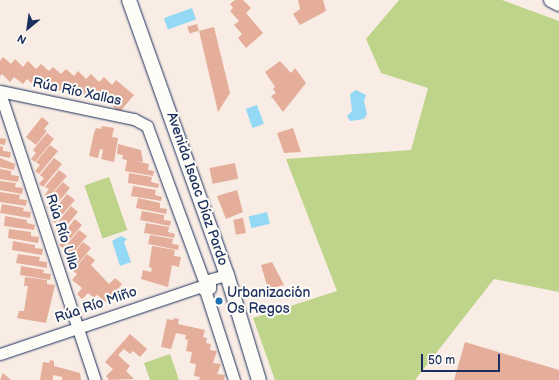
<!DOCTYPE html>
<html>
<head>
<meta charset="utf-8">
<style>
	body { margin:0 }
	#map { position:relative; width:559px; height:380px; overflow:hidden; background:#f8ece4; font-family:"Balsamiq Sans",sans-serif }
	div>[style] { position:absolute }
	.green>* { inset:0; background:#bdd48a; transform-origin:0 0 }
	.water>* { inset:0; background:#93d8f4; transform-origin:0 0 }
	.building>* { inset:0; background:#e4ae9a; transform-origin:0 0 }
	.roads { filter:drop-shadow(0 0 1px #1b2f5e) drop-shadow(0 0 1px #1b2f5e) }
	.minor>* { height:11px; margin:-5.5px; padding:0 5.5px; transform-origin:5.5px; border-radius:5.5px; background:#fdfcf7 }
	.tertiary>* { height:14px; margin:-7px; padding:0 7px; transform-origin:7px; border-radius:7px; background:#fdfcf7 }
	.dots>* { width:11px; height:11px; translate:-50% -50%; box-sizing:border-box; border:2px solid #fdfcf7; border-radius:50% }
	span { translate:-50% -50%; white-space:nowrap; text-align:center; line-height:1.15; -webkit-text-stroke:4px #fdfcf7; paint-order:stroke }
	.street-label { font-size:14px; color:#1b2f5e }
	.poi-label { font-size:14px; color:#1b2f5e }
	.left { translate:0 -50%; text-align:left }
	.north { position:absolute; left:8px; top:8px; width:40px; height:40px; -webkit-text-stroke:3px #fdfcf7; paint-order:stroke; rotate:209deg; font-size:11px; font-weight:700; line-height:16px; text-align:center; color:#1b2f5e }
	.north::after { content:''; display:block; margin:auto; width:14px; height:18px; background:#1b2f5e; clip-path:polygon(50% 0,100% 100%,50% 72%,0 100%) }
	.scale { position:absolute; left:421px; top:354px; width:79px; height:18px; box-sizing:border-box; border:2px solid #1b2f5e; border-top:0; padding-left:5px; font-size:12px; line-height:14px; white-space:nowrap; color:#1b2f5e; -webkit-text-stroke:3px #fdfcf7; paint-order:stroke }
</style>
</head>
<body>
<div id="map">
	<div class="green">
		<div style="clip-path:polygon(399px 0,502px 0,559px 21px,559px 292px,494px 279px,415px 380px,275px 380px,253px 318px,337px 291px,286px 159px,411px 150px,428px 88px,381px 73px,366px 39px)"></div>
		<div style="left:109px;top:177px;width:56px;height:26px;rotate:71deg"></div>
		<div style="clip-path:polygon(170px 354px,179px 380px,150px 380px,144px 363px)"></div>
	</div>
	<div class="water">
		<div style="left:192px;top:8px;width:12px;height:30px;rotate:70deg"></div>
		<div style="clip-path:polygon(356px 90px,366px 95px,364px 101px,367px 114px,364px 119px,350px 121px,347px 116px,352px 111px,350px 94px)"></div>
		<div style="left:257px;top:105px;width:20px;height:12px;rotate:70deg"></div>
		<div style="left:267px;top:212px;width:12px;height:19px;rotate:76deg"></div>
		<div style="clip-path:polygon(121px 236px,127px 239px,124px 242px,131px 262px,120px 266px,112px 241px)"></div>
	</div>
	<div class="building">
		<div style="clip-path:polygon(235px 0,243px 0,251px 8px,246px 13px,263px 33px,246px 48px,238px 38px,242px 34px,234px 25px,239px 21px,230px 11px,233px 8px,230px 4px)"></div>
		<div style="clip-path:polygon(298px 0,323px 0,326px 11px,300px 25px,293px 14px,300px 9px)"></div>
		<div style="left:197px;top:24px;width:7px;height:10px;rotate:74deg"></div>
		<div style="clip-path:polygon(214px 27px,230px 93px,218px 112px,199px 31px)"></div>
		<div style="clip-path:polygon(3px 57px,11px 64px,15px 59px,23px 67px,28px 61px,36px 69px,41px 64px,49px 71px,53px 67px,61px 74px,66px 69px,74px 76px,78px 71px,86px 79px,91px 74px,99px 82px,104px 77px,112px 85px,116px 80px,134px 95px,119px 113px,103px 95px,98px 99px,90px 92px,86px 97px,77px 89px,73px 94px,64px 87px,60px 91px,52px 84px,48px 89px,40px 82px,35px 86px,27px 79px,23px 84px,14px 77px,10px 82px,2px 74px,0 76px,0 61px)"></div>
		<div style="clip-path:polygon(280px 61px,291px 73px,295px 68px,306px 83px,283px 112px,271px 96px,276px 93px,273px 89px,275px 87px,265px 72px)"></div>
		<div style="clip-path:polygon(42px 117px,49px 123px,44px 129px,47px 131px,36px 145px,26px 137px)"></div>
		<div style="clip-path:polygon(102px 126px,114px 128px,112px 137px,118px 138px,114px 162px,101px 159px,103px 150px,100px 149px,98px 158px,89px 156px,94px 133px,96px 128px,101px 129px)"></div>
		<div style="clip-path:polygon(293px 128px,301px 152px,284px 153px,277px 133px)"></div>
		<div style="clip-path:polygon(47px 133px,54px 139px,35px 162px,31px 159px,36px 153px,33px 150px)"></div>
		<div style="clip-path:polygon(0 138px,6px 139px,5px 145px,0 144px)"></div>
		<div style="clip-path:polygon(118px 144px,141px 150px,143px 162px,135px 161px,149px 164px,148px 170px,154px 171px,153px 176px,125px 171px,127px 160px,122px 159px,123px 155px,117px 154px)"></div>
		<div style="clip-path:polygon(50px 145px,58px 151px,39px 174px,35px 171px,40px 165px,36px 162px)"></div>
		<div style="clip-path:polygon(0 146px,3px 147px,3px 151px,11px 152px,10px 158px,0 156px)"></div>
		<div style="clip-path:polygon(0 158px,15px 164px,14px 170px,0 167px)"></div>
		<div style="clip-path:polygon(54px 158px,62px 164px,43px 187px,39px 184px,44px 178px,40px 175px)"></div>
		<div style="left:235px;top:163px;width:16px;height:26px;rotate:79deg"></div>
		<div style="clip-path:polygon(0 169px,11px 171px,11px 175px,19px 176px,18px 182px,0 179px)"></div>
		<div style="clip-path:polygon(59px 170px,67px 176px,47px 199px,44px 196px,49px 189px,45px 187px)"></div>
		<div style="clip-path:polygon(129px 173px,152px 177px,151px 182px,159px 184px,158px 188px,128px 183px)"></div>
		<div style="clip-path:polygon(0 181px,16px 183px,15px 187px,23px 188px,22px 194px,0 190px)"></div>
		<div style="clip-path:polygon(63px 182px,70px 188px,51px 211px,47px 207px,52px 201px,49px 198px)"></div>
		<div style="clip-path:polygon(133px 186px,156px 190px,155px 195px,162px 197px,161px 201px,131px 196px)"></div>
		<div style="clip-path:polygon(237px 190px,243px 212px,226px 219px,217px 196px)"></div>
		<div style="clip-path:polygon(0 192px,20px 195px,19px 199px,27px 200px,26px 206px,0 202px)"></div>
		<div style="clip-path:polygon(67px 194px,75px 200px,55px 223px,51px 220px,56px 214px,53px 211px)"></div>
		<div style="clip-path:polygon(138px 198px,160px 203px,160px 208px,167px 209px,166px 214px,136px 208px)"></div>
		<div style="clip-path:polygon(2px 204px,24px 208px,23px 211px,31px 212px,30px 218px,0 213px)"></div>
		<div style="clip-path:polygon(71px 206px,78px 212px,59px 235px,55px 232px,60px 226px,57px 223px)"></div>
		<div style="clip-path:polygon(142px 211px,164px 215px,164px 220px,171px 221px,170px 226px,140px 220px)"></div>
		<div style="clip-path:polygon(5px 216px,27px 220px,27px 223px,35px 225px,34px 230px,4px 226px)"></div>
		<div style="left:243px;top:218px;width:15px;height:10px;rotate:79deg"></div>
		<div style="clip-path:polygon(75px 219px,82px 225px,63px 248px,59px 245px,65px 239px,61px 236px)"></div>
		<div style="clip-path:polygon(146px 223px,169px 227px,168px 232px,175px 234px,174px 238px,144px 233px)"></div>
		<div style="clip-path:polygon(9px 229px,31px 232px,31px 236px,39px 237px,38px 243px,8px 238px)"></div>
		<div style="clip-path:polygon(79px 230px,87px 236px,68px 259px,64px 256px,69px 250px,65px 247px)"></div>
		<div style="clip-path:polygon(150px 235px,173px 239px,172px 244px,179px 245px,178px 250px,148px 244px)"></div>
		<div style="clip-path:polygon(13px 241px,35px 245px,35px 248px,43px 249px,42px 255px,12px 250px)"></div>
		<div style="clip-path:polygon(83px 242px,91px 248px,72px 271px,68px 268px,73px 262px,69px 259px)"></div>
		<div style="clip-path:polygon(152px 246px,175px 250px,174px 256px,181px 257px,179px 267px,172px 265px,168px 287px,141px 279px,143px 270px,151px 272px,152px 268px,149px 267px)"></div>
		<div style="clip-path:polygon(18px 254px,40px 257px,39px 261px,47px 262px,47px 268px,16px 263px)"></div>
		<div style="clip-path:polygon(87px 254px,95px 260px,91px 265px,109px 284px,115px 278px,122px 284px,107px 303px,97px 295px,101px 290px,94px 298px,88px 293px,82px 299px,77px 294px,82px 288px,72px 280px,77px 274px,73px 271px)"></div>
		<div style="clip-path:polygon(272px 262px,284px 285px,268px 289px,261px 265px)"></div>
		<div style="clip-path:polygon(21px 266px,44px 270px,43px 273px,51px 274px,50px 280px,20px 275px)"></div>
		<div style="clip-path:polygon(25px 277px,47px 280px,47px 284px,55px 285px,46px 323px,17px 318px,19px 311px,24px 311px,28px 286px,24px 286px)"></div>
		<div style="clip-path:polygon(174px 318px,179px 319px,178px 324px,205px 330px,203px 337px,207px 338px,206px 343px,211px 344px,210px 350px,217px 351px,213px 363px,221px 364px,217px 374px,225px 375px,224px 380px,199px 380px,200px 377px,194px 376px,196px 364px,190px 363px,192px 352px,186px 351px,188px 340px,185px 339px,186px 335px,176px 333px,171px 349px,161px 347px,167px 319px,173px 320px)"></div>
		<div style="clip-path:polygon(130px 334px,147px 349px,140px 357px,133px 351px,130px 354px,124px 349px,118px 355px,130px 366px,126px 371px,134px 379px,109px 380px,106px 376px,113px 369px,105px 362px)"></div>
		<div style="clip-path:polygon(465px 342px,559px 370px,559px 380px,454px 380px)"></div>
		<div style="clip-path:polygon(50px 360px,54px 361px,54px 366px,80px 373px,81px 380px,62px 380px,62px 377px,53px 375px,53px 380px,40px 380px,43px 362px,49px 363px)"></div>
		<div style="clip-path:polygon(3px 373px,11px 380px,0 380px)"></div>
	</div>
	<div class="roads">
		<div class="minor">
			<div style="left:0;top:91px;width:137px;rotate:11.8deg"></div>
			<div style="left:134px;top:119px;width:15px;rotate:28deg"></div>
			<div style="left:147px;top:126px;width:165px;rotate:69.8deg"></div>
			<div style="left:0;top:93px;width:302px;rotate:71.7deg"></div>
			<div style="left:210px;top:281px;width:7px;rotate:90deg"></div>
			<div style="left:210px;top:288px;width:7px;rotate:172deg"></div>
			<div style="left:203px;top:289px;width:8px;rotate:-83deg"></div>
			<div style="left:204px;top:281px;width:24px;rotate:-15deg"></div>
			<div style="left:205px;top:290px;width:95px;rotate:72.1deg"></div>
			<div style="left:0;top:354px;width:213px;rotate:-18.6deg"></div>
		</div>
		<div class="tertiary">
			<div style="left:129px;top:0;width:292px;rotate:70.4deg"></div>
			<div style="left:227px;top:275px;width:110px;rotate:73.1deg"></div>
			<div style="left:551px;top:0;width:9px;rotate:27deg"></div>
		</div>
	</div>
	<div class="dots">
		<div style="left:219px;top:301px;background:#1f6fb2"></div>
	</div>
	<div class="street-label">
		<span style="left:77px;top:92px;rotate:12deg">Rúa Río Xallas</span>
		<span style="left:197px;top:189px;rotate:71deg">Avenida Isaac Díaz Pardo</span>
		<span style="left:62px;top:232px;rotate:72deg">Rúa Río Ulla</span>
		<span style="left:96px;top:305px;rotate:-19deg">Rúa Río Miño</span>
	</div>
	<div class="poi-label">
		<span class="left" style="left:227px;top:301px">Urbanización<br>Os Regos</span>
	</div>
	<div class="north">N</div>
	<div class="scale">50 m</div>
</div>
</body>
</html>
